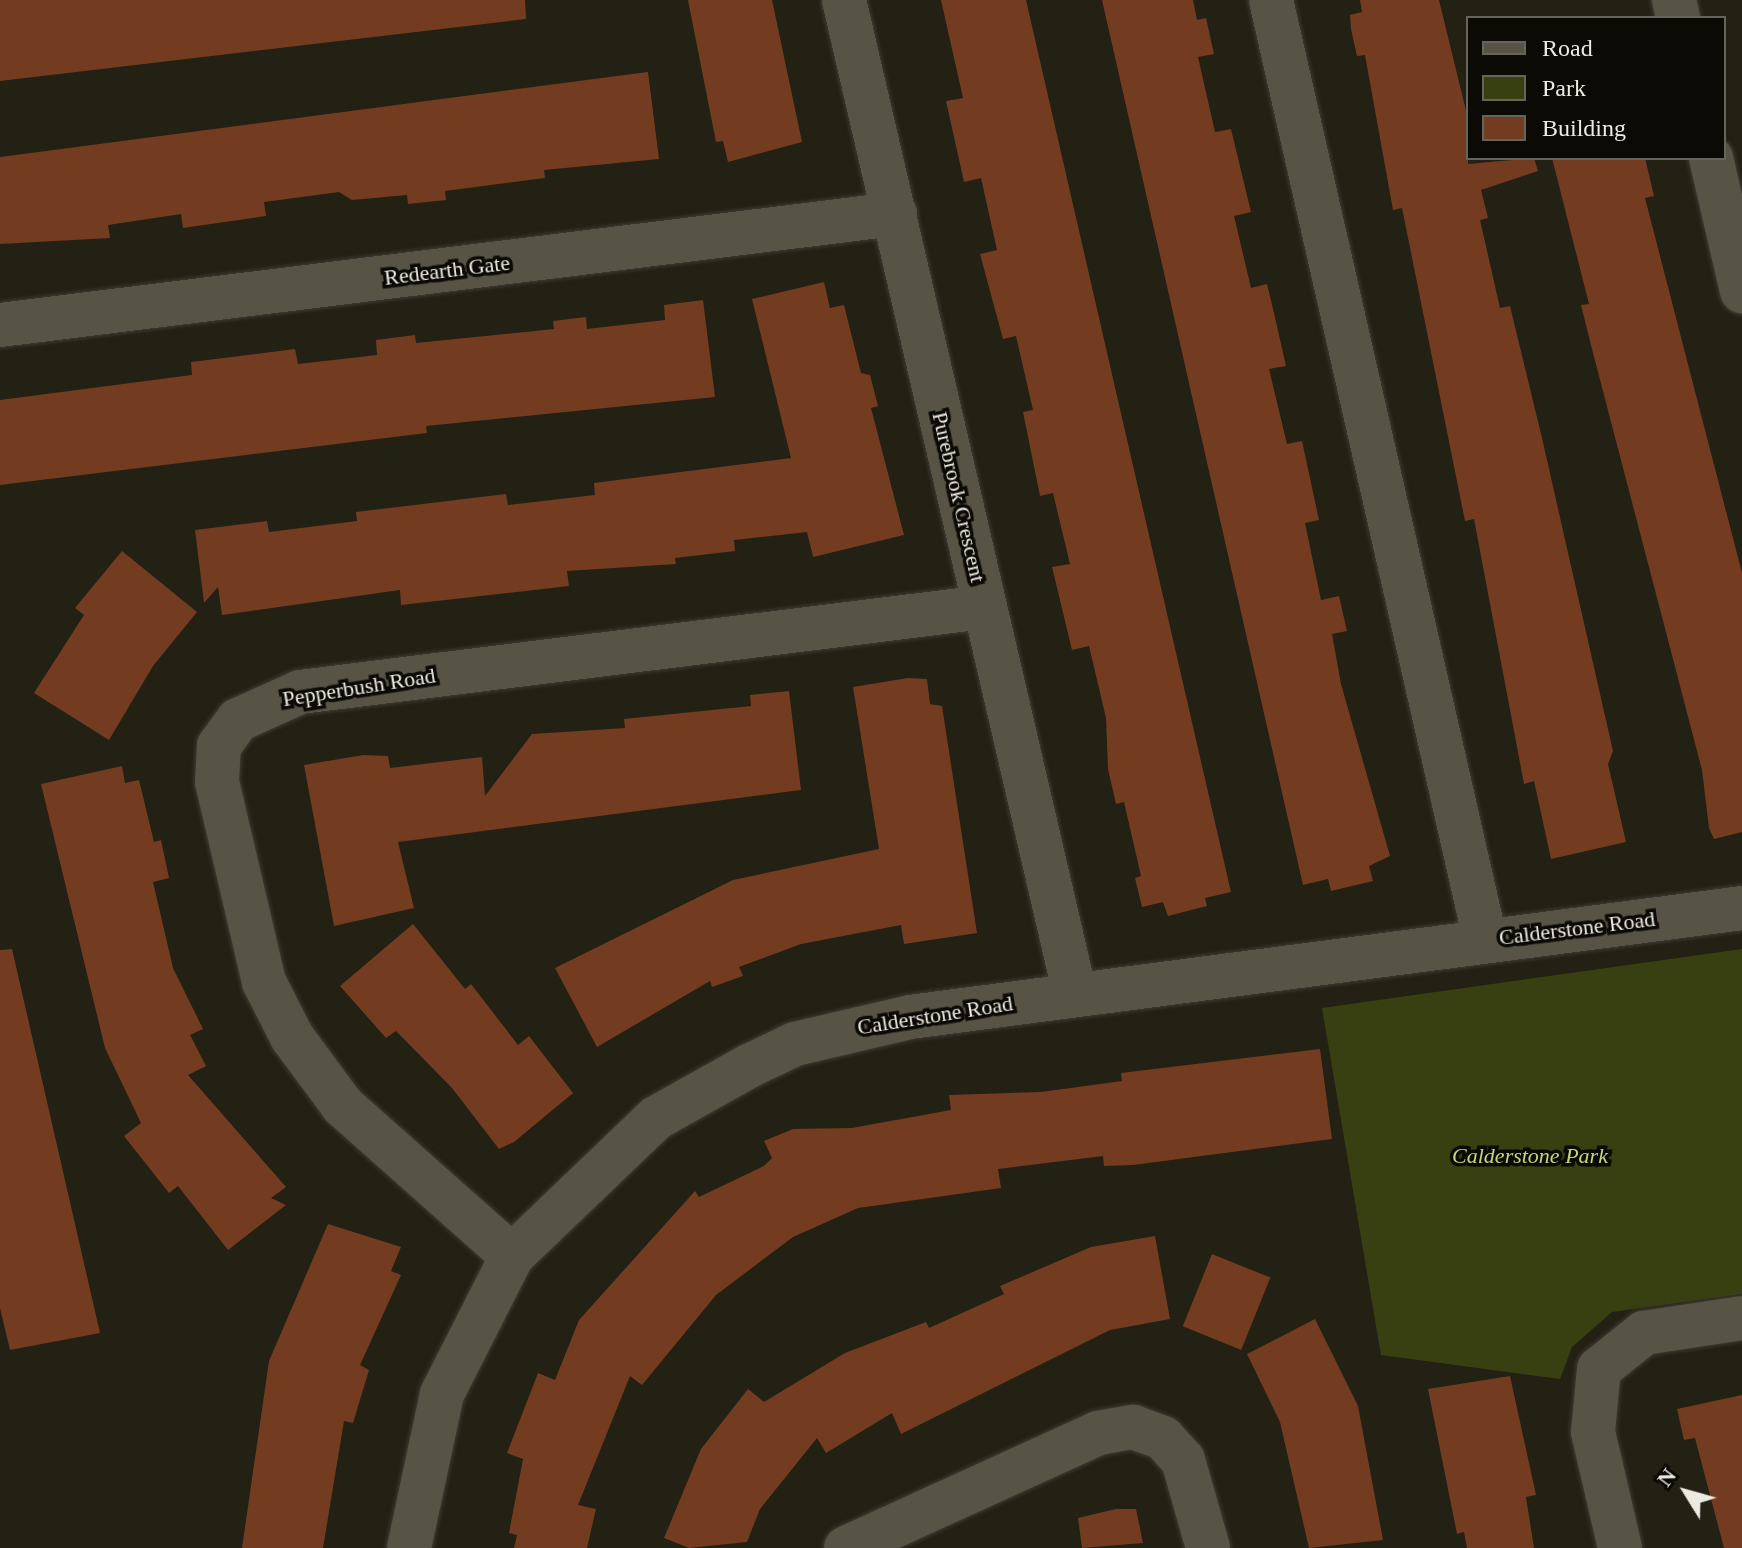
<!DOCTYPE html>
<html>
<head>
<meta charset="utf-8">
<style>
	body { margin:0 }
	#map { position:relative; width:1742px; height:1548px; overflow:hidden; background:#232014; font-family:"Times New Roman",serif }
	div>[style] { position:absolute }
	.green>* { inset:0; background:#384012 }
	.building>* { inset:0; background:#733c21; transform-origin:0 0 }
	.roads { filter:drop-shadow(0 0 2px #3e3b33) drop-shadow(0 0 2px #3e3b33) }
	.street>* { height:44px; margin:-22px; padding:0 22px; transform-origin:22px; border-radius:22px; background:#575446 }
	span { translate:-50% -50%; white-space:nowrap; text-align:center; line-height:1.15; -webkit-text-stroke:7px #0b0a05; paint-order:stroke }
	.street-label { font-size:22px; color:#eceae1 }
	.park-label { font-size:22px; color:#c3d67c; font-style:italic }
	.legend { position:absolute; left:1466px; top:16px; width:260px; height:144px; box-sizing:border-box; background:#0b0a05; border:2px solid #65645d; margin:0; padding:10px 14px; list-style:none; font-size:24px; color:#eceae1 }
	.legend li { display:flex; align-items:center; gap:16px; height:40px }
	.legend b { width:40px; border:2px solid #65645d }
	.north { position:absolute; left:1646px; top:1452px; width:80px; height:80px; -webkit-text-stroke:6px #0b0a05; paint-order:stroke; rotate:307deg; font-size:22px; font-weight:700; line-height:32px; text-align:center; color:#eceae1 }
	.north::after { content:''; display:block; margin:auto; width:28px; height:36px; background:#eceae1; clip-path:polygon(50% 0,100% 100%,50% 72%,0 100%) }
</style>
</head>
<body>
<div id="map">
	<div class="green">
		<div style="clip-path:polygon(1742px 949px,1742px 1294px,1612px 1312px,1572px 1347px,1560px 1379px,1381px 1355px,1322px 1008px)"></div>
	</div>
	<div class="building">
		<div style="clip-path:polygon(0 0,525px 0,526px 19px,0 81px)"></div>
		<div style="clip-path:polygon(688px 0,772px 0,802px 142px,728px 162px,723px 141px,716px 142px)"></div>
		<div style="clip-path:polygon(941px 0,1026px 0,1231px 892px,1205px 898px,1207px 906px,1168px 916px,1163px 902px,1142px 907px,1135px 878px,1141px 876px,1124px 802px,1116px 804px,1108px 769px,1106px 718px,1089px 646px,1072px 650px,1052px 567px,1070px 564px,1053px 493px,1040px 496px,1023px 412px,1033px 410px,1016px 336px,1003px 339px,980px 254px,997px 250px,981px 178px,964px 182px,946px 101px,963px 98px)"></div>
		<div style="clip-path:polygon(1102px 0,1193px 0,1197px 20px,1206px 18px,1214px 54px,1198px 57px,1215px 132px,1231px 129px,1251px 212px,1234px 216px,1251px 288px,1267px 284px,1274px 313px,1286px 366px,1269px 369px,1287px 444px,1302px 441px,1319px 520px,1305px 523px,1321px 600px,1339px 596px,1347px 631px,1332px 634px,1341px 684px,1390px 856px,1369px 866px,1373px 881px,1331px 891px,1328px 879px,1303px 885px)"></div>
		<div style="clip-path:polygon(1360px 0,1439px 0,1468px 119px,1468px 164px,1534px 158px,1538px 171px,1481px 190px,1488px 218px,1480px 220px,1500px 308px,1510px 306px,1542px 438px,1613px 751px,1608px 764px,1626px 842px,1551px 859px,1534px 781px,1524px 784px,1474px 519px,1465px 521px,1402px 208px,1393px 210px,1365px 55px,1357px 56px,1351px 29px,1350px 15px,1362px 12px)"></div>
		<div style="clip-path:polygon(648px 72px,659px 159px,544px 170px,545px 178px,445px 191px,446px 200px,408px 204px,407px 195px,352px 200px,339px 192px,264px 202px,266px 216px,183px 228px,181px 214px,108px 225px,110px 238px,0 244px,0 157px)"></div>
		<div style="clip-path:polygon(1552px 158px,1645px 158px,1654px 196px,1645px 198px,1742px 573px,1742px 832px,1714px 839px,1709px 828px,1702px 770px,1593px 353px,1581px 305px,1589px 304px)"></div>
		<div style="clip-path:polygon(824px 282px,830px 308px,844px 305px,861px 373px,870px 375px,878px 406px,871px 408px,904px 535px,813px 557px,807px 532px,734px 540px,735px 551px,675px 558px,676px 564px,567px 571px,569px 586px,401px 605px,400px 590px,222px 615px,218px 587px,204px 603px,195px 530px,267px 521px,269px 532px,357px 521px,356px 512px,506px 494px,508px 505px,595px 495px,594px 483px,791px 458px,752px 299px)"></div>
		<div style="clip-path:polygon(703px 300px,715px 397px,426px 426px,427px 433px,0 485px,0 400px,192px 375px,191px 362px,295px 349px,298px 364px,377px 355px,376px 340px,415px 335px,416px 343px,554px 329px,553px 321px,586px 317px,587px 329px,665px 320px,664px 305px)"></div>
		<div style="clip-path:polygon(122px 551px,197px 612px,153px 666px,109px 740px,34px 693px,84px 615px,75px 608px)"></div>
		<div style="clip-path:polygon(908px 678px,927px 679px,930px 704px,942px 706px,977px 933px,904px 944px,901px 925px,801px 944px,739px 967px,743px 976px,712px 987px,710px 981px,597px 1047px,555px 968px,733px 880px,879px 849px,853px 687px)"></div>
		<div style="clip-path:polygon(789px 691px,801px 790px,398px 842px,414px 908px,334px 926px,304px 765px,363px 755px,388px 756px,390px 768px,482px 757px,485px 796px,532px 734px,625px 728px,624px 719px,751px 706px,750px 695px)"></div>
		<div style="clip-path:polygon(122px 766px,125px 783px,139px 780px,154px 842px,161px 840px,169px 878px,153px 882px,173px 968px,203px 1029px,190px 1035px,206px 1066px,188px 1075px,286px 1187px,271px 1198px,286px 1205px,228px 1250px,178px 1186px,169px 1193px,124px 1136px,141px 1123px,105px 1048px,41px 784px)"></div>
		<div style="clip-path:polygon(413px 924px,465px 989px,471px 984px,518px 1045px,529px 1036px,573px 1093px,514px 1142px,499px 1149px,452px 1088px,396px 1031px,386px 1038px,340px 986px)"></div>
		<div style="clip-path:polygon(12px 949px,100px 1333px,10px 1350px,0 1308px,0 950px)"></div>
		<div style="clip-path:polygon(1320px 1049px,1332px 1139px,1133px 1165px,1104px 1166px,1103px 1156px,998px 1169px,1001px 1188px,858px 1208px,793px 1237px,716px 1295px,642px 1385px,630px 1376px,578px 1505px,596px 1509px,587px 1548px,514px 1548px,517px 1535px,509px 1533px,523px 1459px,507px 1453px,538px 1373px,555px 1380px,579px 1320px,695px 1191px,699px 1197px,764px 1166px,772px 1158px,764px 1141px,793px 1129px,852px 1128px,951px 1110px,949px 1095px,1041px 1092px,1122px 1081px,1121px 1073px)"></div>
		<div style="clip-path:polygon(328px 1224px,401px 1247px,391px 1271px,401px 1275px,360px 1365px,369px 1370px,353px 1423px,344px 1421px,323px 1548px,242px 1548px,269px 1361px)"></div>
		<div style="clip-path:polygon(1155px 1236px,1170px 1319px,1110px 1330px,901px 1434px,892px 1413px,826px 1453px,817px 1438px,760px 1509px,747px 1542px,689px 1548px,664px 1538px,701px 1449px,748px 1389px,764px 1402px,845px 1353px,926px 1322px,929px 1328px,1004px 1294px,1000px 1286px,1091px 1247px)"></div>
		<div style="left:1212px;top:1254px;width:63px;height:78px;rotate:22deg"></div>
		<div style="clip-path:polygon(1315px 1319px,1358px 1406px,1383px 1540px,1309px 1548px,1280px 1422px,1247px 1354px)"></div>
		<div style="clip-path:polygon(1510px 1376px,1536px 1495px,1526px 1497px,1534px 1548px,1467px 1548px,1464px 1532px,1457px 1534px,1428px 1389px)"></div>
		<div style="clip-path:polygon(1742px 1395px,1742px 1548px,1724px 1548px,1695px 1438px,1684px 1440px,1677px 1409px)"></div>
		<div style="clip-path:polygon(1116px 1509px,1136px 1509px,1143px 1543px,1082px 1548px,1078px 1518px)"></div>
	</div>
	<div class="roads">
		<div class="street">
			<div style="left:844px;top:0;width:1020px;rotate:76.92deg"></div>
			<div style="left:1271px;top:0;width:963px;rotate:77.16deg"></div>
			<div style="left:1674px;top:0;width:18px;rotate:77deg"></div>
			<div style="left:1711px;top:158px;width:137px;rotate:76.9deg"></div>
			<div style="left:0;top:325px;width:902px;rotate:-7.07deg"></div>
			<div style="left:512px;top:1256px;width:226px;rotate:-138.4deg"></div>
			<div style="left:343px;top:1106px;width:86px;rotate:-126.5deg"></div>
			<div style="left:292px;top:1037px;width:62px;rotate:-117deg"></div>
			<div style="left:264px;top:982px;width:205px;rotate:-103.2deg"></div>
			<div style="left:217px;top:782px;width:36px;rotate:-87deg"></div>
			<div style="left:219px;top:746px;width:32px;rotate:-54deg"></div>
			<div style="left:238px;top:720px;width:68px;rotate:-24.3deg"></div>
			<div style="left:300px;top:692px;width:689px;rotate:-7.08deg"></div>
			<div style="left:409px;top:1548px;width:157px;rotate:-77.9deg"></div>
			<div style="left:442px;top:1394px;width:155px;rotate:-63.1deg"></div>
			<div style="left:512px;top:1256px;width:199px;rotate:-43.8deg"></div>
			<div style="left:656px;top:1118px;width:109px;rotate:-29.2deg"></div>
			<div style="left:751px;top:1065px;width:49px;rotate:-25.5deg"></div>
			<div style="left:795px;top:1044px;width:118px;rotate:-13.2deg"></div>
			<div style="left:910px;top:1017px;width:839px;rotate:-7.46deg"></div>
			<div style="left:846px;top:1548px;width:277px;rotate:-24.5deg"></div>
			<div style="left:1098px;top:1433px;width:36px;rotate:-10deg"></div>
			<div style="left:1133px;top:1427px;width:32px;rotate:20deg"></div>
			<div style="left:1163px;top:1438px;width:30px;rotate:48deg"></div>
			<div style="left:1183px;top:1460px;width:91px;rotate:74.1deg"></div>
			<div style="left:1620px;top:1548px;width:119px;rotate:-103.1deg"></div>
			<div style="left:1593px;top:1432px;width:63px;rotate:-84.6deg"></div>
			<div style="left:1599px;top:1369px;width:58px;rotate:-38.7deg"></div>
			<div style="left:1644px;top:1333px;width:99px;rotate:-8.7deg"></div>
		</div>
	</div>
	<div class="street-label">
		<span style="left:447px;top:270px;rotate:-7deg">Redearth Gate</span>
		<span style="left:959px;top:497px;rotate:77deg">Purebrook Crescent</span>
		<span style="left:359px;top:687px;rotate:-9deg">Pepperbush Road</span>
		<span style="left:1577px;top:928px;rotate:-7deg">Calderstone Road</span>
		<span style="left:935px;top:1015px;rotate:-9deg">Calderstone Road</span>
	</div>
	<div class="park-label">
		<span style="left:1530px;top:1156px">Calderstone Park</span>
	</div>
	<ul class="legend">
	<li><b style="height:10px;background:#575446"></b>Road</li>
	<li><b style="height:22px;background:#384012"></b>Park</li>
	<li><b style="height:22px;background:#733c21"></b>Building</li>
	</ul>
	<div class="north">N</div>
</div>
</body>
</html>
